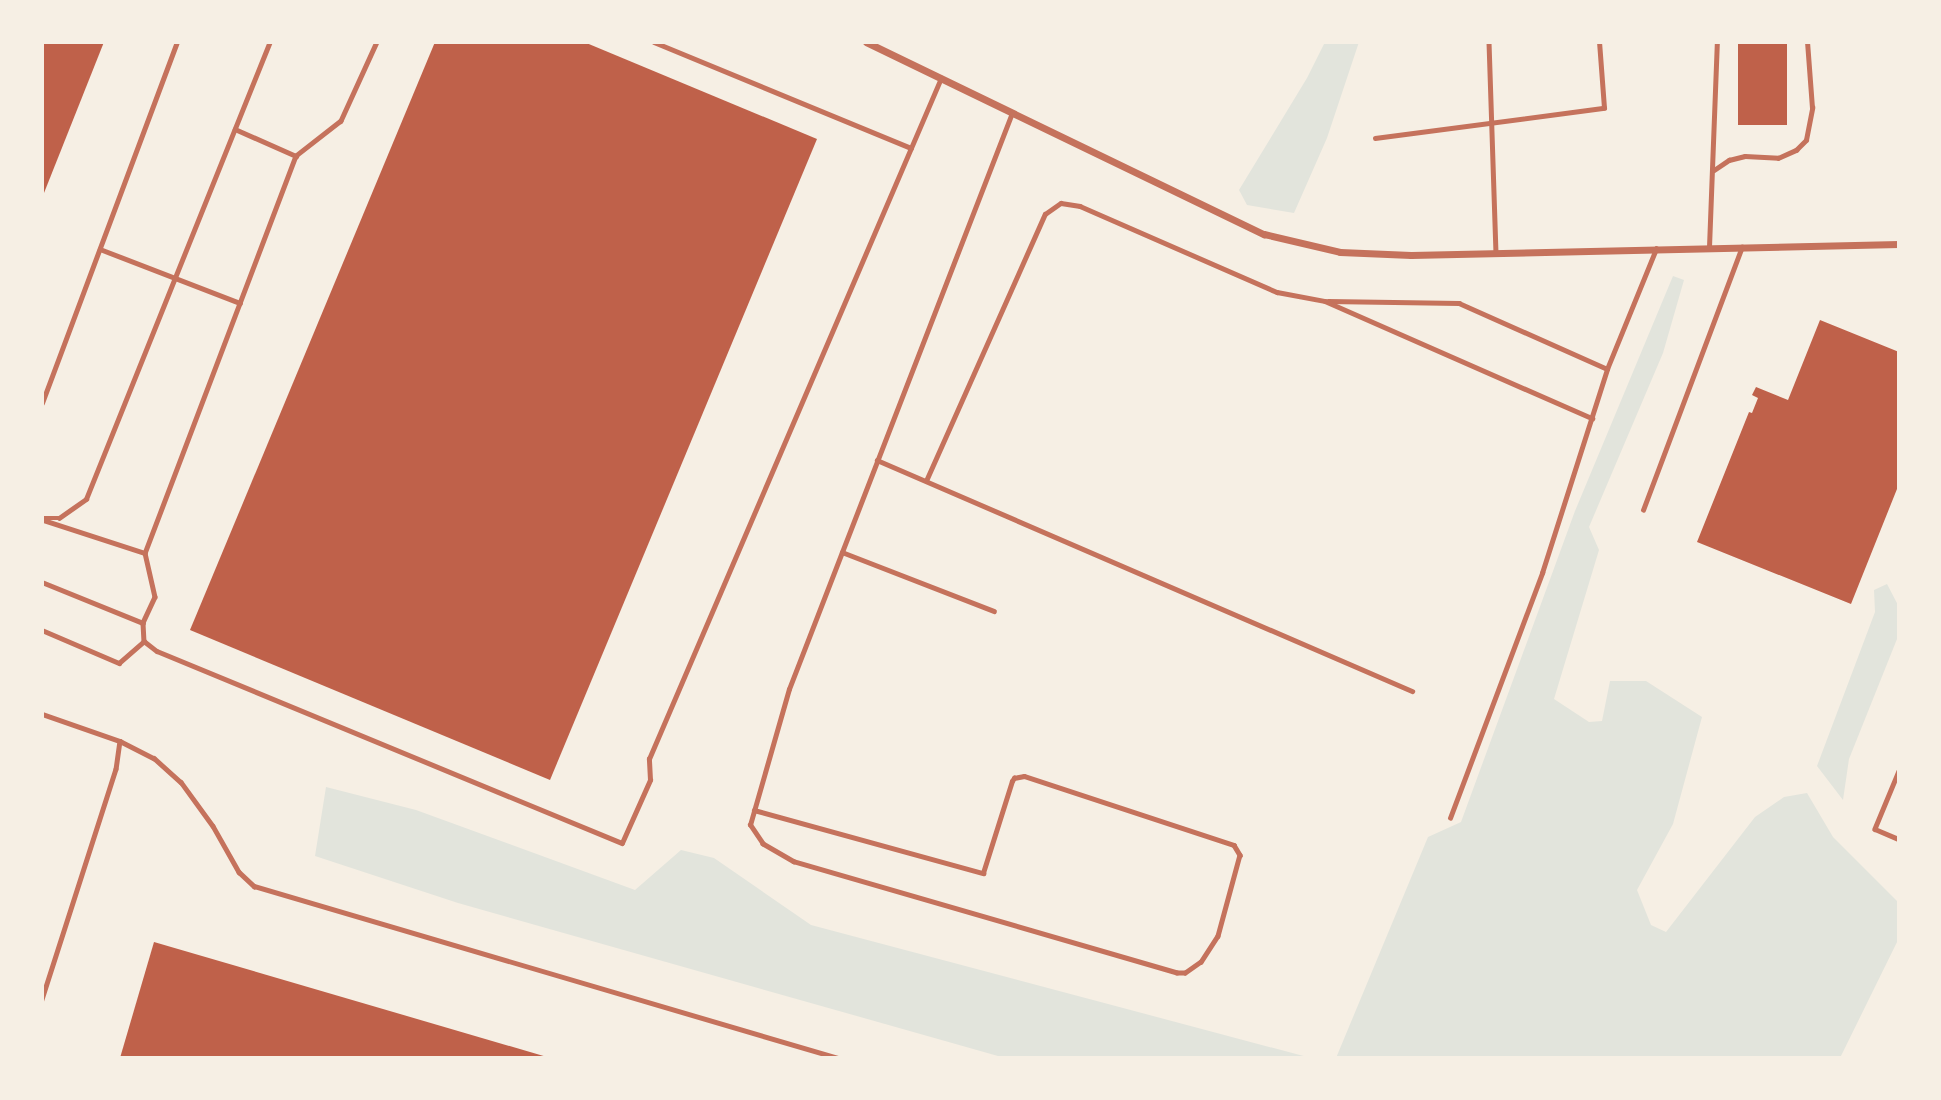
<!DOCTYPE html>
<html>
<head>
<meta charset="utf-8">
<style>
	body { margin:0 }
	#map { position:relative; width:1941px; height:1100px; overflow:hidden; background:#f6efe4; font-family:Arial,sans-serif }
	div>[style] { position:absolute }
	.green>* { inset:0; background:#e2e4dc }
	.building>* { inset:0; background:#bf614a; transform-origin:0 0 }
	.service>* { height:4.5px; margin:-2.25px; padding:0 2.25px; transform-origin:2.25px; border-radius:2.25px; background:#c5725c }
	.minor>* { height:7px; margin:-3.5px; padding:0 3.5px; transform-origin:3.5px; border-radius:3.5px; background:#c5725c }
	span { translate:-50% -50%; white-space:nowrap; text-align:center; line-height:1.15; -webkit-text-stroke:7px #f6efe4; paint-order:stroke }
	.frame { position:absolute; inset:0; border:44px solid #f6efe4; pointer-events:none }
</style>
</head>
<body>
<div id="map">
	<div class="green">
		<div style="clip-path:polygon(1325px 42px,1359px 42px,1327px 138px,1294px 213px,1247px 205px,1239px 190px,1307px 78px)"></div>
		<div style="clip-path:polygon(1673px 276px,1684px 280px,1663px 353px,1589px 527px,1599px 550px,1554px 699px,1589px 722px,1602px 721px,1610px 681px,1646px 681px,1702px 717px,1673px 824px,1637px 890px,1651px 925px,1666px 932px,1755px 817px,1784px 797px,1807px 793px,1833px 837px,1899px 903px,1899px 938px,1840px 1058px,1336px 1058px,1428px 837px,1461px 822px,1575px 511px)"></div>
		<div style="clip-path:polygon(1887px 584px,1899px 607px,1899px 634px,1849px 759px,1843px 800px,1817px 766px,1875px 612px,1874px 590px)"></div>
		<div style="clip-path:polygon(326px 787px,416px 810px,635px 890px,681px 850px,714px 858px,811px 925px,1311px 1058px,1005px 1058px,458px 903px,315px 856px)"></div>
	</div>
	<div class="building">
		<div style="clip-path:polygon(42px 42px,104px 42px,42px 198px)"></div>
		<div style="clip-path:polygon(435px 42px,584px 42px,817px 139px,550px 780px,190px 630px)"></div>
		<div style="left:1738px;top:42px;width:49px;height:83px"></div>
		<div style="clip-path:polygon(1820px 320px,1899px 352px,1899px 484px,1851px 604px,1697px 542px,1749px 412px,1752px 413px,1758px 398px,1752px 395px,1756px 387px,1788px 400px)"></div>
		<div style="clip-path:polygon(154px 942px,547px 1057px,547px 1058px,120px 1058px)"></div>
	</div>
	<div class="service">
		<div style="left:377px;top:42px;width:87px;rotate:114.5deg"></div>
		<div style="left:341px;top:121px;width:57px;rotate:142.1deg"></div>
		<div style="left:296px;top:156px;width:425px;rotate:110.8deg"></div>
		<div style="left:145px;top:553px;width:45px;rotate:77.2deg"></div>
		<div style="left:155px;top:597px;width:29px;rotate:115deg"></div>
		<div style="left:143px;top:623px;width:18px;rotate:87deg"></div>
		<div style="left:144px;top:641px;width:16px;rotate:38deg"></div>
		<div style="left:157px;top:651px;width:503px;rotate:22.44deg"></div>
		<div style="left:622px;top:843px;width:69px;rotate:-66deg"></div>
		<div style="left:650px;top:780px;width:21px;rotate:-93deg"></div>
		<div style="left:649px;top:759px;width:741px;rotate:-66.79deg"></div>
		<div style="left:654px;top:42px;width:278px;rotate:22.4deg"></div>
		<div style="left:1489px;top:42px;width:210px;rotate:88.1deg"></div>
		<div style="left:235px;top:129px;width:67px;rotate:23.9deg"></div>
		<div style="left:1375px;top:138px;width:231px;rotate:-7.5deg"></div>
		<div style="left:1604px;top:108px;width:66px;rotate:-94.3deg"></div>
		<div style="left:1714px;top:170px;width:18px;rotate:-34deg"></div>
		<div style="left:1729px;top:160px;width:16px;rotate:-14deg"></div>
		<div style="left:1745px;top:156px;width:33px;rotate:3deg"></div>
		<div style="left:1778px;top:158px;width:20px;rotate:-24deg"></div>
		<div style="left:1796px;top:150px;width:14px;rotate:-45deg"></div>
		<div style="left:1806px;top:140px;width:33px;rotate:-79deg"></div>
		<div style="left:1812px;top:108px;width:66px;rotate:-94.3deg"></div>
		<div style="left:1709px;top:247px;width:205px;rotate:-87.8deg"></div>
		<div style="left:100px;top:249px;width:150px;rotate:21.1deg"></div>
		<div style="left:1328px;top:301px;width:131px;rotate:0.9deg"></div>
		<div style="left:1459px;top:303px;width:162px;rotate:24deg"></div>
		<div style="left:42px;top:403px;width:385px;rotate:-69.5deg"></div>
		<div style="left:877px;top:460px;width:583px;rotate:23.35deg"></div>
		<div style="left:926px;top:481px;width:292px;rotate:-66deg"></div>
		<div style="left:1045px;top:214px;width:19px;rotate:-35deg"></div>
		<div style="left:1061px;top:203px;width:19px;rotate:9deg"></div>
		<div style="left:1080px;top:206px;width:215px;rotate:23.6deg"></div>
		<div style="left:1277px;top:292px;width:49px;rotate:10.6deg"></div>
		<div style="left:1325px;top:301px;width:292px;rotate:23.7deg"></div>
		<div style="left:1643px;top:510px;width:281px;rotate:-69.4deg"></div>
		<div style="left:42px;top:518px;width:17px"></div>
		<div style="left:59px;top:518px;width:33px;rotate:-35deg"></div>
		<div style="left:86px;top:499px;width:493px;rotate:-68.1deg"></div>
		<div style="left:43px;top:520px;width:107px;rotate:17.9deg"></div>
		<div style="left:842px;top:552px;width:163px;rotate:21.2deg"></div>
		<div style="left:42px;top:582px;width:109px;rotate:22.1deg"></div>
		<div style="left:42px;top:630px;width:84px;rotate:23.2deg"></div>
		<div style="left:119px;top:663px;width:33px;rotate:-41deg"></div>
		<div style="left:42px;top:714px;width:83px;rotate:19.1deg"></div>
		<div style="left:120px;top:741px;width:28px;rotate:98deg"></div>
		<div style="left:116px;top:769px;width:243px;rotate:107.8deg"></div>
		<div style="left:120px;top:741px;width:38px;rotate:27deg"></div>
		<div style="left:154px;top:758px;width:36px;rotate:42deg"></div>
		<div style="left:181px;top:782px;width:54px;rotate:54deg"></div>
		<div style="left:213px;top:826px;width:53px;rotate:60.5deg"></div>
		<div style="left:239px;top:872px;width:21px;rotate:43deg"></div>
		<div style="left:254px;top:886px;width:609px;rotate:16.41deg"></div>
		<div style="left:1899px;top:771px;width:63px;rotate:112.5deg"></div>
		<div style="left:1875px;top:829px;width:26px;rotate:23deg"></div>
		<div style="left:754px;top:810px;width:238px;rotate:15.4deg"></div>
		<div style="left:983px;top:873px;width:96px;rotate:-72.5deg"></div>
		<div style="left:1012px;top:781px;width:4px;rotate:-56deg"></div>
		<div style="left:1014px;top:778px;width:10px;rotate:-11deg"></div>
		<div style="left:1024px;top:776px;width:221px;rotate:18.2deg"></div>
		<div style="left:1234px;top:845px;width:12px;rotate:59deg"></div>
		<div style="left:1240px;top:855px;width:84px;rotate:105.2deg"></div>
		<div style="left:1218px;top:936px;width:31px;rotate:123deg"></div>
		<div style="left:1201px;top:962px;width:19px;rotate:145deg"></div>
		<div style="left:1185px;top:973px;width:8px;rotate:180deg"></div>
		<div style="left:1177px;top:973px;width:399px;rotate:-163.8deg"></div>
		<div style="left:794px;top:862px;width:36px;rotate:-150deg"></div>
		<div style="left:763px;top:844px;width:23px;rotate:-124deg"></div>
		<div style="left:750px;top:825px;width:141px;rotate:-74deg"></div>
		<div style="left:789px;top:689px;width:618px;rotate:-68.84deg"></div>
		<div style="left:1450px;top:818px;width:262px;rotate:-69.4deg"></div>
		<div style="left:1542px;top:573px;width:214px;rotate:-72.3deg"></div>
		<div style="left:1607px;top:369px;width:130px;rotate:-67.8deg"></div>
	</div>
	<div class="minor">
		<div style="left:866px;top:42px;width:442px;rotate:25.8deg"></div>
		<div style="left:1264px;top:234px;width:78px;rotate:13.3deg"></div>
		<div style="left:1340px;top:252px;width:71px;rotate:2.4deg"></div>
		<div style="left:1411px;top:255px;width:488px;rotate:-1.3deg"></div>
	</div>
	<div class="frame"></div>
</div>
</body>
</html>
